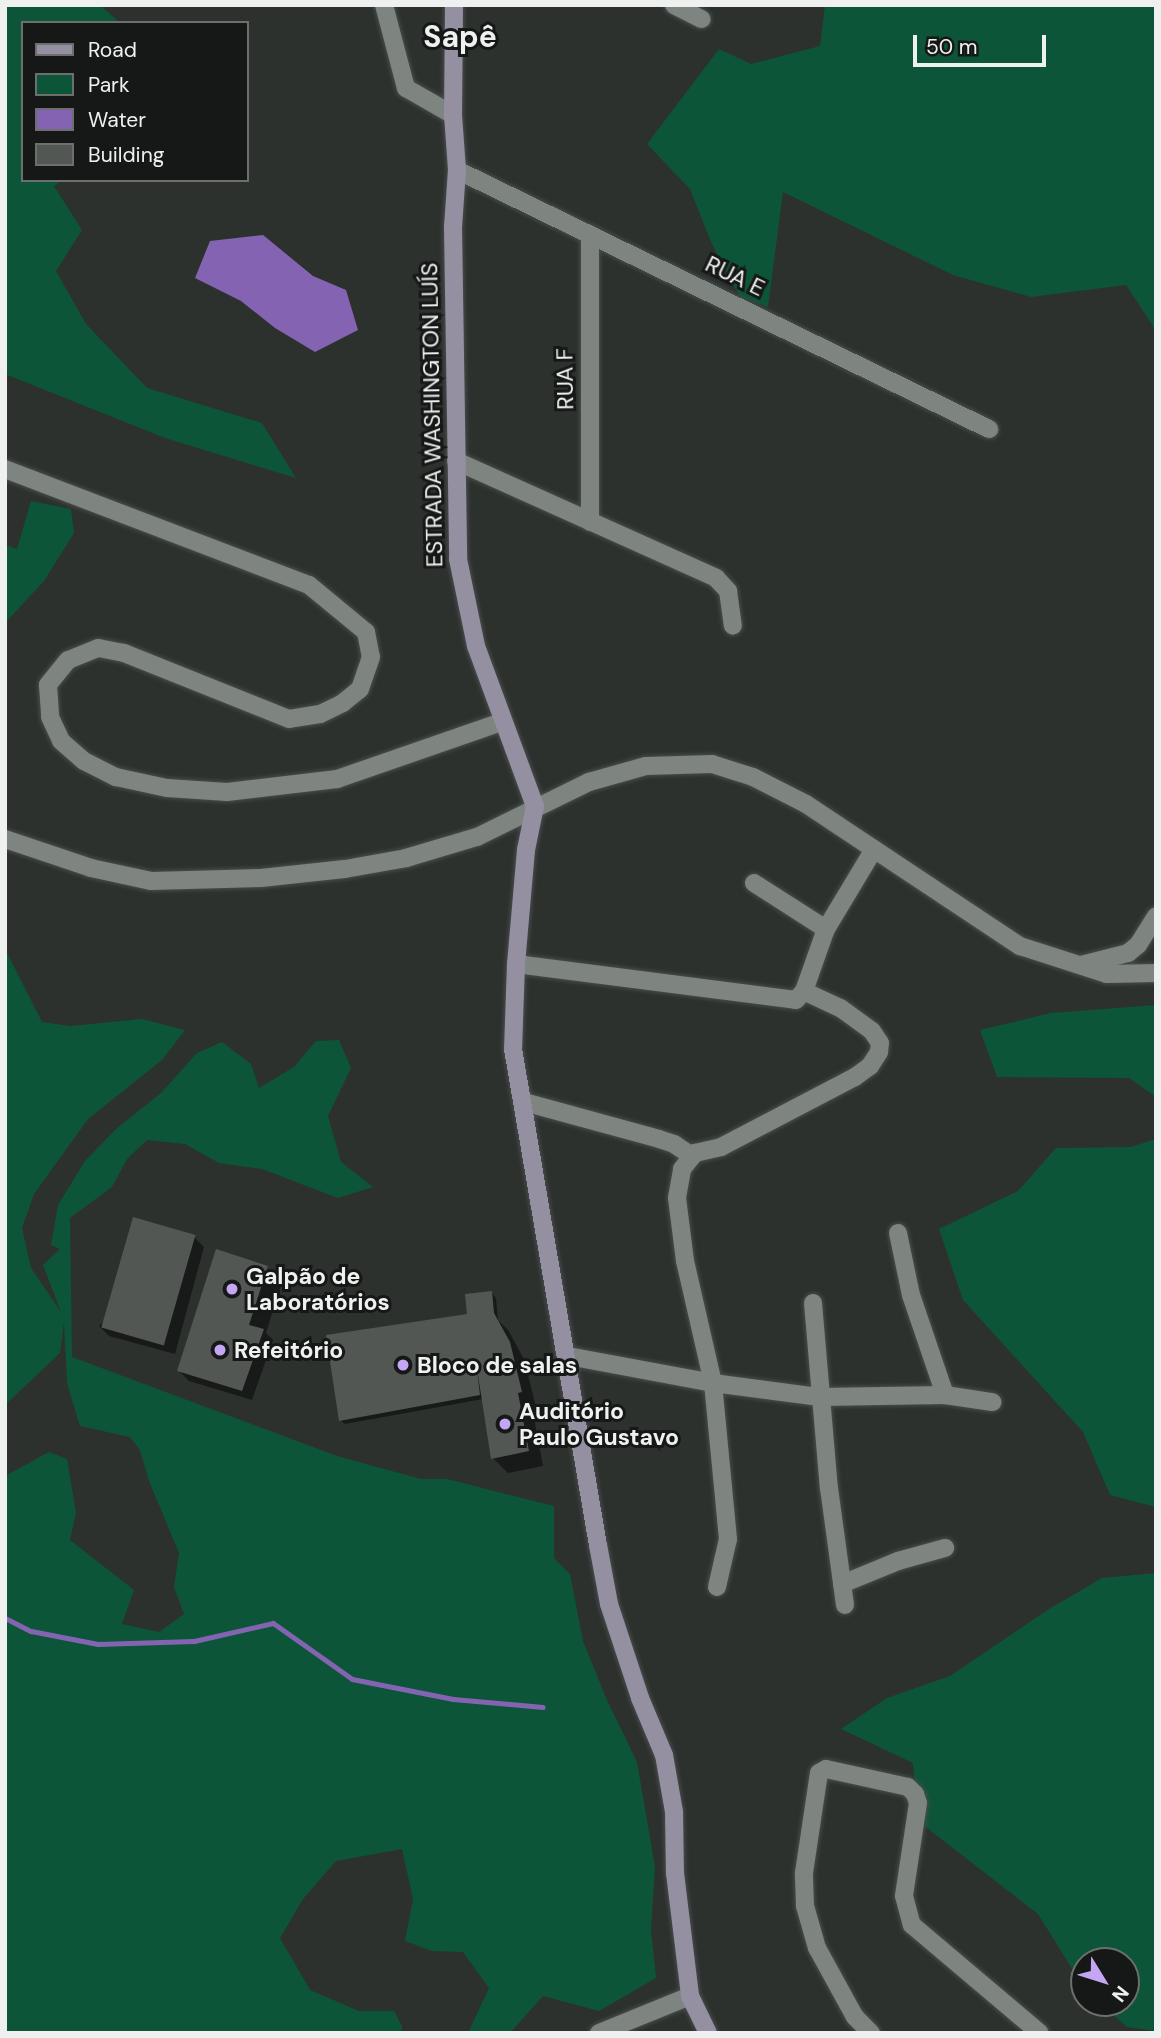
<!DOCTYPE html>
<html>
<head>
<meta charset="utf-8">
<style>
	body { margin:0 }
	#map { position:relative; width:1161px; height:2038px; overflow:hidden; background:#2c312e; font-family:"DM Sans",sans-serif }
	div>[style] { position:absolute }
	.green>* { inset:0; background:#0d5539 }
	.water>* { inset:0; background:#8464b2 }
	.shadow>* { inset:0; background:#0007 }
	.stream>* { height:5px; margin:-2.5px; padding:0 2.5px; transform-origin:2.5px; border-radius:2.5px; background:#8464b2 }
	.building>* { inset:0; background:#525754; transform-origin:0 0 }
	.roads { filter:drop-shadow(0 0 2px #484d4b) drop-shadow(0 0 2px #484d4b) }
	.street>* { height:18px; margin:-9px; padding:0 9px; transform-origin:9px; border-radius:9px; background:#7e8480 }
	.secondary>* { height:18px; margin:-9px; padding:0 9px; transform-origin:9px; border-radius:9px; background:#9490a2 }
	.dots>* { width:19px; height:19px; translate:-50% -50%; box-sizing:border-box; border:4px solid #161817; border-radius:50% }
	span { translate:-50% -50%; white-space:nowrap; text-align:center; line-height:1.15; -webkit-text-stroke:6px #161817; paint-order:stroke }
	.street-label { font-size:23px; color:#eef1f0 }
	.poi-label { font-size:23px; color:#eef1f0; font-weight:700 }
	.left { translate:0 -50%; text-align:left }
	.district-label { font-size:30px; color:#eef1f0; font-weight:700 }
	.frame { position:absolute; inset:0; border:7px solid #eef1f0; pointer-events:none }
	.legend { position:absolute; left:21px; top:21px; width:228px; height:161px; box-sizing:border-box; background:#161817; border:2px solid #6c6f6e; margin:0; padding:9px 12px; list-style:none; font-size:21px; color:#eef1f0 }
	.legend li { display:flex; align-items:center; gap:14px; height:35px }
	.legend b { width:35px; border:2px solid #6c6f6e }
	.north { position:absolute; left:1070px; top:1947px; width:70px; height:70px; box-sizing:border-box; background:#161817; border:2px solid #6c6f6e; border-radius:50%; rotate:128deg; font-size:19px; font-weight:700; line-height:28px; text-align:center; color:#eef1f0 }
	.north::after { content:''; display:block; margin:auto; width:24px; height:32px; background:#c3a7f2; clip-path:polygon(50% 0,100% 100%,50% 72%,0 100%) }
	.scale { position:absolute; left:913px; top:35px; width:133px; height:32px; box-sizing:border-box; border:4px solid #eef1f0; border-top:0; padding-left:9px; font-size:21px; line-height:24px; white-space:nowrap; color:#eef1f0; -webkit-text-stroke:5px #161817; paint-order:stroke }
</style>
</head>
<body>
<div id="map">
	<div class="green">
		<div style="clip-path:polygon(5px 5px,100px 5px,120px 23px,23px 23px,23px 180px,62px 180px,54px 186px,82px 230px,56px 271px,86px 324px,147px 388px,262px 423px,296px 478px,165px 438px,5px 374px)"></div>
		<div style="clip-path:polygon(825px 5px,1156px 5px,1156px 345px,1153px 326px,1126px 285px,1031px 297px,953px 275px,783px 192px,768px 307px,740px 297px,711px 242px,690px 189px,647px 144px,719px 49px,751px 64px,820px 46px)"></div>
		<div style="clip-path:polygon(31px 501px,71px 509px,74px 533px,44px 581px,5px 623px,5px 545px,17px 549px)"></div>
		<div style="clip-path:polygon(5px 949px,42px 1022px,70px 1026px,142px 1019px,185px 1030px,162px 1060px,88px 1119px,34px 1194px,22px 1228px,31px 1268px,61px 1312px,43px 1265px,60px 1249px,51px 1245px,58px 1205px,85px 1161px,116px 1129px,161px 1093px,197px 1053px,222px 1042px,251px 1064px,259px 1088px,294px 1067px,316px 1041px,339px 1040px,351px 1068px,328px 1116px,341px 1162px,373px 1187px,338px 1198px,262px 1169px,219px 1163px,185px 1144px,147px 1140px,127px 1159px,112px 1187px,70px 1218px,72px 1357px,337px 1456px,421px 1479px,447px 1479px,554px 1506px,554px 1558px,570px 1574px,583px 1641px,606px 1698px,637px 1762px,655px 1867px,651px 1930px,656px 1978px,599px 2011px,543px 1996px,510px 2033px,468px 2033px,489px 1988px,463px 1952px,432px 1951px,405px 1941px,413px 1899px,402px 1849px,336px 1861px,303px 1899px,280px 1938px,310px 1990px,359px 2011px,394px 2011px,402px 2026px,401px 2033px,5px 2033px,5px 1476px,49px 1452px,67px 1459px,76px 1513px,70px 1540px,134px 1590px,122px 1624px,159px 1632px,184px 1614px,174px 1587px,179px 1553px,149px 1481px,140px 1450px,130px 1437px,80px 1426px,67px 1383px,64px 1322px,60px 1353px,5px 1405px)"></div>
		<div style="clip-path:polygon(1156px 1005px,1156px 1097px,1129px 1078px,997px 1077px,980px 1030px,1051px 1013px)"></div>
		<div style="clip-path:polygon(1156px 1139px,1156px 1507px,1110px 1495px,1083px 1432px,963px 1300px,939px 1229px,1018px 1191px,1056px 1148px,1131px 1147px)"></div>
		<div style="clip-path:polygon(1156px 1573px,1156px 2031px,1127px 2027px,1100px 2003px,1126px 2003px,1126px 1961px,1084px 1961px,1084px 1988px,1038px 1914px,918px 1821px,913px 1763px,841px 1729px,887px 1698px,950px 1676px,1049px 1609px,1102px 1578px)"></div>
	</div>
	<div class="water">
		<div style="clip-path:polygon(263px 235px,313px 276px,346px 290px,358px 330px,315px 352px,275px 328px,241px 301px,195px 278px,210px 241px)"></div>
	</div>
	<div class="shadow">
		<div style="clip-path:polygon(194px 1237px,204px 1247px,175px 1354px,109px 1336px,99px 1326px)"></div>
		<div style="clip-path:polygon(267px 1268px,282px 1282px,266px 1333px,273px 1340px,252px 1400px,189px 1381px,179px 1371px)"></div>
		<div style="clip-path:polygon(492px 1293px,496px 1298px,498px 1320px,508px 1330px,524px 1359px,536px 1407px,532px 1407px,543px 1466px,508px 1473px,493px 1458px,483px 1399px,345px 1424px,340px 1420px,469px 1316px)"></div>
	</div>
	<div class="stream">
		<div style="left:5px;top:1618px;width:29px;rotate:27deg"></div>
		<div style="left:31px;top:1631px;width:68px;rotate:11deg"></div>
		<div style="left:98px;top:1644px;width:96px;rotate:-1.8deg"></div>
		<div style="left:194px;top:1641px;width:81px;rotate:-12.8deg"></div>
		<div style="left:273px;top:1623px;width:97px;rotate:35.3deg"></div>
		<div style="left:352px;top:1679px;width:103px;rotate:11.2deg"></div>
		<div style="left:453px;top:1699px;width:90px;rotate:5.1deg"></div>
	</div>
	<div class="building">
		<div style="left:133px;top:1217px;width:65px;height:115px;rotate:16deg"></div>
		<div style="clip-path:polygon(216px 1249px,268px 1266px,249px 1325px,264px 1329px,242px 1391px,177px 1371px)"></div>
		<div style="clip-path:polygon(492px 1291px,494px 1313px,510px 1342px,522px 1392px,518px 1393px,529px 1451px,491px 1459px,477px 1369px,480px 1395px,339px 1421px,326px 1335px,467px 1314px,465px 1294px)"></div>
	</div>
	<div class="roads">
		<div class="street">
			<div style="left:384px;top:5px;width:86px;rotate:75.2deg"></div>
			<div style="left:406px;top:88px;width:54px;rotate:29.9deg"></div>
			<div style="left:674px;top:5px;width:31px;rotate:27deg"></div>
			<div style="left:457px;top:170px;width:592px;rotate:25.96deg"></div>
			<div style="left:590px;top:235px;width:287px;rotate:90deg"></div>
			<div style="left:456px;top:461px;width:285px;rotate:24.2deg"></div>
			<div style="left:716px;top:578px;width:18px;rotate:47deg"></div>
			<div style="left:728px;top:591px;width:35px;rotate:82deg"></div>
			<div style="left:5px;top:469px;width:325px;rotate:20.9deg"></div>
			<div style="left:309px;top:585px;width:74px;rotate:39.5deg"></div>
			<div style="left:366px;top:632px;width:25px;rotate:79deg"></div>
			<div style="left:371px;top:657px;width:34px;rotate:109deg"></div>
			<div style="left:360px;top:689px;width:22px;rotate:141deg"></div>
			<div style="left:343px;top:703px;width:25px;rotate:154deg"></div>
			<div style="left:320px;top:714px;width:31px;rotate:171deg"></div>
			<div style="left:289px;top:719px;width:178px;rotate:-158.2deg"></div>
			<div style="left:124px;top:653px;width:26px;rotate:-169deg"></div>
			<div style="left:98px;top:648px;width:32px;rotate:158deg"></div>
			<div style="left:68px;top:660px;width:32px;rotate:129deg"></div>
			<div style="left:48px;top:685px;width:32px;rotate:86deg"></div>
			<div style="left:50px;top:717px;width:26px;rotate:65deg"></div>
			<div style="left:61px;top:741px;width:30px;rotate:41deg"></div>
			<div style="left:84px;top:761px;width:36px;rotate:27deg"></div>
			<div style="left:116px;top:777px;width:52px;rotate:12.2deg"></div>
			<div style="left:167px;top:788px;width:60px;rotate:3.8deg"></div>
			<div style="left:227px;top:792px;width:111px;rotate:-6.7deg"></div>
			<div style="left:337px;top:779px;width:175px;rotate:-19.1deg"></div>
			<div style="left:5px;top:839px;width:91px;rotate:18.6deg"></div>
			<div style="left:91px;top:868px;width:61px;rotate:12.2deg"></div>
			<div style="left:151px;top:881px;width:110px;rotate:-1.6deg"></div>
			<div style="left:261px;top:878px;width:84px;rotate:-6.1deg"></div>
			<div style="left:345px;top:869px;width:62px;rotate:-10.2deg"></div>
			<div style="left:406px;top:858px;width:74px;rotate:-16.5deg"></div>
			<div style="left:477px;top:837px;width:125px;rotate:-26.2deg"></div>
			<div style="left:589px;top:782px;width:59px;rotate:-15.7deg"></div>
			<div style="left:646px;top:766px;width:66px;rotate:-1.7deg"></div>
			<div style="left:712px;top:764px;width:43px;rotate:17.6deg"></div>
			<div style="left:753px;top:777px;width:59px;rotate:27deg"></div>
			<div style="left:806px;top:804px;width:257px;rotate:33.6deg"></div>
			<div style="left:1020px;top:946px;width:91px;rotate:17.8deg"></div>
			<div style="left:1107px;top:974px;width:49px;rotate:-1.2deg"></div>
			<div style="left:754px;top:883px;width:85px;rotate:32.6deg"></div>
			<div style="left:826px;top:929px;width:93px;rotate:-59deg"></div>
			<div style="left:516px;top:964px;width:282px;rotate:7.3deg"></div>
			<div style="left:796px;top:1000px;width:12px;rotate:-48deg"></div>
			<div style="left:804px;top:991px;width:66px;rotate:-70.5deg"></div>
			<div style="left:1081px;top:965px;width:49px;rotate:-14.3deg"></div>
			<div style="left:1128px;top:953px;width:13px;rotate:-39deg"></div>
			<div style="left:1138px;top:945px;width:34px;rotate:-58deg"></div>
			<div style="left:524px;top:1102px;width:140px;rotate:15.3deg"></div>
			<div style="left:659px;top:1139px;width:16px;rotate:18deg"></div>
			<div style="left:674px;top:1144px;width:22px;rotate:34deg"></div>
			<div style="left:898px;top:1233px;width:63px;rotate:78.2deg"></div>
			<div style="left:911px;top:1295px;width:106px;rotate:71.2deg"></div>
			<div style="left:813px;top:1303px;width:186px;rotate:85.1deg"></div>
			<div style="left:829px;top:1488px;width:118px;rotate:82.2deg"></div>
			<div style="left:568px;top:1356px;width:147px;rotate:10.5deg"></div>
			<div style="left:713px;top:1383px;width:108px;rotate:7.5deg"></div>
			<div style="left:820px;top:1397px;width:125px;rotate:-0.9deg"></div>
			<div style="left:945px;top:1395px;width:48px;rotate:8.5deg"></div>
			<div style="left:842px;top:1584px;width:61px;rotate:-22.3deg"></div>
			<div style="left:898px;top:1561px;width:49px;rotate:-15.5deg"></div>
			<div style="left:717px;top:1587px;width:49px;rotate:-77.1deg"></div>
			<div style="left:728px;top:1539px;width:157px;rotate:-95.5deg"></div>
			<div style="left:713px;top:1383px;width:125px;rotate:-102.9deg"></div>
			<div style="left:685px;top:1261px;width:64px;rotate:-97.2deg"></div>
			<div style="left:677px;top:1198px;width:29px;rotate:-80deg"></div>
			<div style="left:682px;top:1169px;width:21px;rotate:-51deg"></div>
			<div style="left:695px;top:1153px;width:27px;rotate:-13deg"></div>
			<div style="left:721px;top:1147px;width:151px;rotate:-27.6deg"></div>
			<div style="left:855px;top:1077px;width:19px;rotate:-36deg"></div>
			<div style="left:870px;top:1066px;width:17px;rotate:-57deg"></div>
			<div style="left:879px;top:1052px;width:9px;rotate:-84deg"></div>
			<div style="left:880px;top:1043px;width:14px;rotate:-124deg"></div>
			<div style="left:872px;top:1031px;width:39px;rotate:-144deg"></div>
			<div style="left:840px;top:1008px;width:40px;rotate:-155deg"></div>
			<div style="left:599px;top:2033px;width:98px;rotate:-22.1deg"></div>
			<div style="left:871px;top:2033px;width:23px;rotate:-135deg"></div>
			<div style="left:855px;top:2017px;width:79px;rotate:-118.8deg"></div>
			<div style="left:817px;top:1948px;width:44px;rotate:-105.9deg"></div>
			<div style="left:805px;top:1906px;width:33px;rotate:-92deg"></div>
			<div style="left:804px;top:1873px;width:101px;rotate:-81.5deg"></div>
			<div style="left:819px;top:1773px;width:8px;rotate:-30deg"></div>
			<div style="left:826px;top:1769px;width:84px;rotate:12.4deg"></div>
			<div style="left:908px;top:1787px;width:10px;rotate:45deg"></div>
			<div style="left:915px;top:1794px;width:9px;rotate:72deg"></div>
			<div style="left:918px;top:1803px;width:94px;rotate:98.6deg"></div>
			<div style="left:904px;top:1896px;width:30px;rotate:75deg"></div>
			<div style="left:912px;top:1925px;width:167px;rotate:40.2deg"></div>
		</div>
		<div class="secondary">
			<div style="left:454px;top:5px;width:110px;rotate:90.5deg"></div>
			<div style="left:453px;top:115px;width:55px;rotate:85.8deg"></div>
			<div style="left:457px;top:170px;width:57px;rotate:94deg"></div>
			<div style="left:453px;top:227px;width:332px;rotate:89.1deg"></div>
			<div style="left:458px;top:559px;width:89px;rotate:78.3deg"></div>
			<div style="left:476px;top:646px;width:171px;rotate:69.8deg"></div>
			<div style="left:535px;top:806px;width:45px;rotate:101.6deg"></div>
			<div style="left:526px;top:850px;width:114px;rotate:95deg"></div>
			<div style="left:516px;top:964px;width:85px;rotate:92deg"></div>
			<div style="left:513px;top:1049px;width:503px;rotate:80.28deg"></div>
			<div style="left:598px;top:1545px;width:60px;rotate:79.4deg"></div>
			<div style="left:609px;top:1604px;width:99px;rotate:71.7deg"></div>
			<div style="left:640px;top:1698px;width:62px;rotate:67.2deg"></div>
			<div style="left:664px;top:1755px;width:58px;rotate:80deg"></div>
			<div style="left:674px;top:1812px;width:61px;rotate:89.1deg"></div>
			<div style="left:675px;top:1873px;width:124px;rotate:83deg"></div>
			<div style="left:690px;top:1996px;width:41px;rotate:64.1deg"></div>
		</div>
	</div>
	<div class="dots">
		<div style="left:232px;top:1289px;background:#c3a7f2"></div>
		<div style="left:220px;top:1350px;background:#c3a7f2"></div>
		<div style="left:403px;top:1365px;background:#c3a7f2"></div>
		<div style="left:505px;top:1424px;background:#c3a7f2"></div>
	</div>
	<div class="street-label">
		<span style="left:735px;top:276px;rotate:26deg">RUA E</span>
		<span style="left:565px;top:379px;rotate:-91deg">RUA F</span>
		<span style="left:432px;top:415px;rotate:-91deg">ESTRADA WASHINGTON LUÍS</span>
	</div>
	<div class="poi-label">
		<span class="left" style="left:246px;top:1289px">Galpão de<br>Laboratórios</span>
		<span class="left" style="left:234px;top:1350px">Refeitório</span>
		<span class="left" style="left:417px;top:1365px">Bloco de salas</span>
		<span class="left" style="left:519px;top:1424px">Auditório<br>Paulo Gustavo</span>
	</div>
	<div class="district-label">
		<span style="left:460px;top:37px">Sapê</span>
	</div>
	<div class="frame"></div>
	<ul class="legend">
	<li><b style="height:9px;background:#9490a2"></b>Road</li>
	<li><b style="height:19px;background:#0d5539"></b>Park</li>
	<li><b style="height:19px;background:#8464b2"></b>Water</li>
	<li><b style="height:19px;background:#525754"></b>Building</li>
	</ul>
	<div class="north">N</div>
	<div class="scale">50 m</div>
</div>
</body>
</html>
